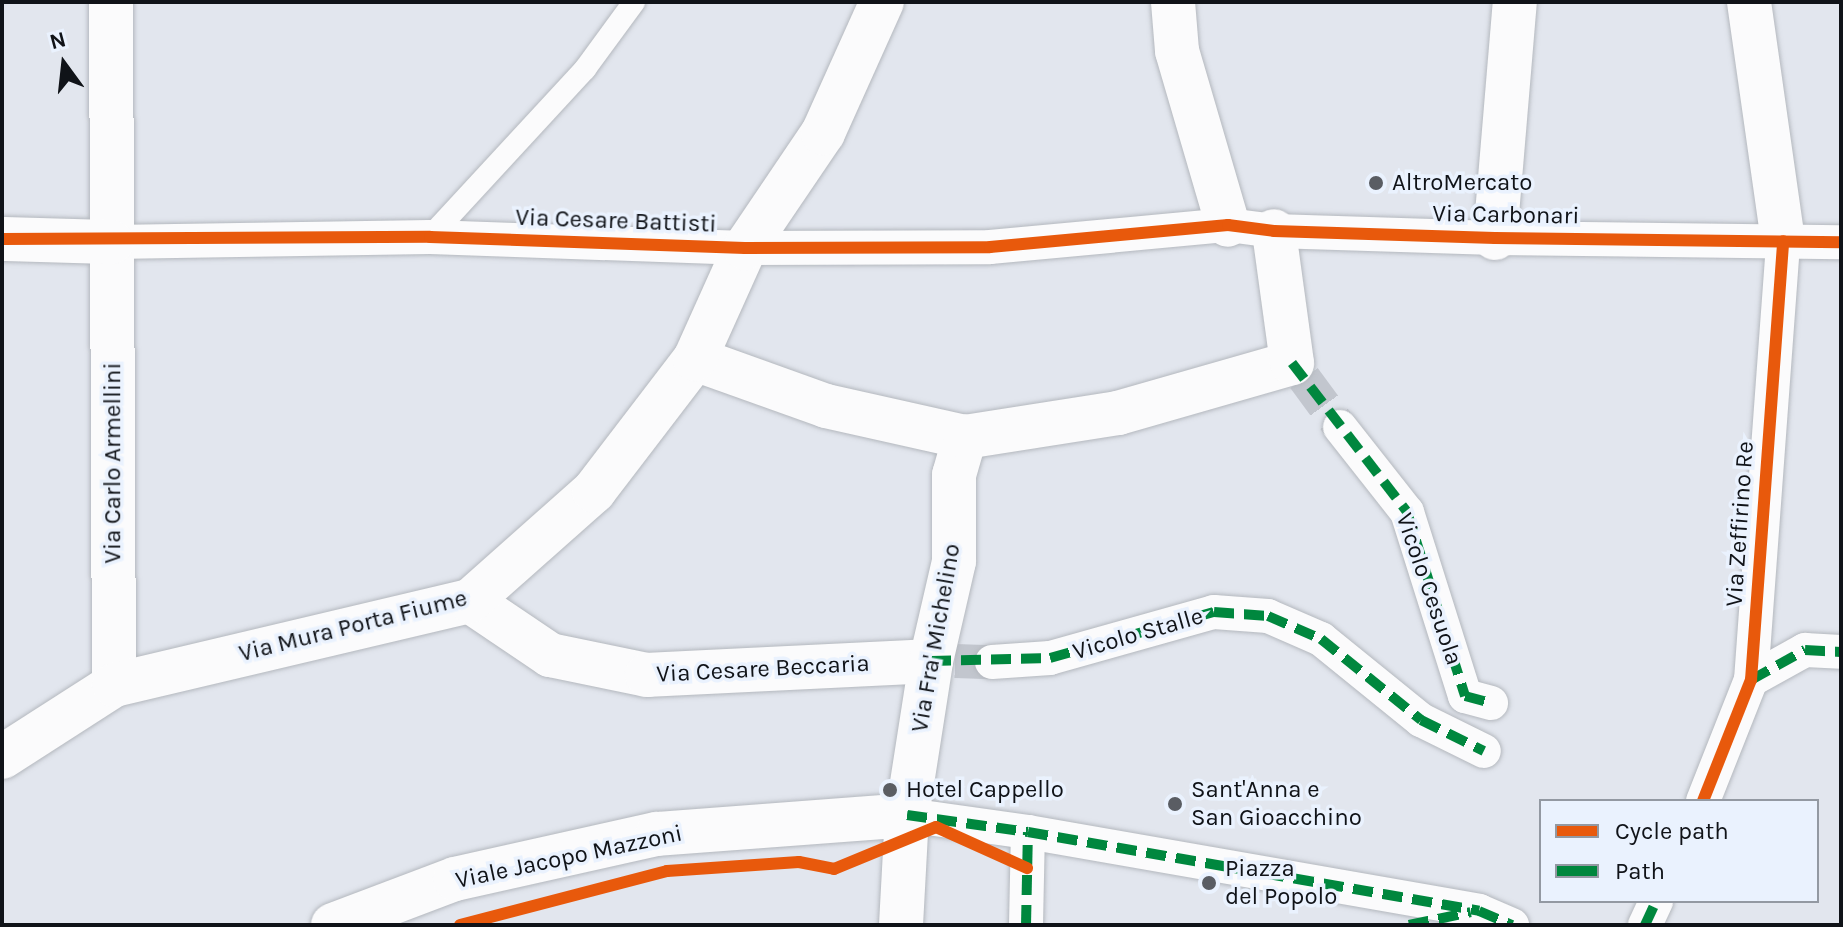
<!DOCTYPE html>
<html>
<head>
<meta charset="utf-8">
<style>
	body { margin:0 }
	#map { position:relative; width:1843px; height:927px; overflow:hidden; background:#e2e6ee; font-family:Karla,sans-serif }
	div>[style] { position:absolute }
	.pedestrian-tunnel>* { height:34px; margin-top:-17px; transform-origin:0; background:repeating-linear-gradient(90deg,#c2c6ce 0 34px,transparent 0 51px) }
	.roads { filter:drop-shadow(0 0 2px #b4b8be) drop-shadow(0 0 2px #b4b8be) }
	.service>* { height:22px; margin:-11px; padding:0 11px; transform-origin:11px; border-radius:11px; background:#fbfbfc }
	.pedestrian>* { height:34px; margin:-17px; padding:0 17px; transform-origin:17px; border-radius:17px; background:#fbfbfc }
	.minor>* { height:44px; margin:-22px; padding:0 22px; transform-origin:22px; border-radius:22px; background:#fbfbfc }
	.quiet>* { height:10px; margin-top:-5px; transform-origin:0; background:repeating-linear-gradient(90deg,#00873e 0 20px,transparent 0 30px) }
	.cycleway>* { height:12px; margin:-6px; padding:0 6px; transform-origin:6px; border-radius:6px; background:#e8590c }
	.dots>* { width:22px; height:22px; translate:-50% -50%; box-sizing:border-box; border:4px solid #eaf2fe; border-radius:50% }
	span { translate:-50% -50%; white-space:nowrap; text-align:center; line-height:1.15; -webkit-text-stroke:7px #eaf2fe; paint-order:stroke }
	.poi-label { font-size:24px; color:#101318 }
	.left { translate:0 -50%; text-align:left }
	.street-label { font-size:24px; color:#101318 }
	.frame { position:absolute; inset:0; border:4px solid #101318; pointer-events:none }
	.legend { position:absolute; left:1539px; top:799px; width:280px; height:104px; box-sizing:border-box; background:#eaf2fe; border:2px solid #9399a2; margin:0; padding:10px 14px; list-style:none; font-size:24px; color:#101318 }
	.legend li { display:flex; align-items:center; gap:16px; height:40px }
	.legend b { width:40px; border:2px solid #9399a2 }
	.north { position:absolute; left:24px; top:24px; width:80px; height:80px; -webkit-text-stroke:6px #eaf2fe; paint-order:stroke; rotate:345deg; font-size:22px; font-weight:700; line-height:32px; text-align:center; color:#101318 }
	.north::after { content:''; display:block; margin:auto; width:28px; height:36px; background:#101318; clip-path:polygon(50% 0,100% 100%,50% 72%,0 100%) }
</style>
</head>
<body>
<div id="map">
	<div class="pedestrian-tunnel">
		<div style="left:1304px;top:378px;width:61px;rotate:53.7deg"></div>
		<div style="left:955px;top:661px;width:37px;rotate:2deg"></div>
	</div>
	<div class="roads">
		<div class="service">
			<div style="left:430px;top:237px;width:229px;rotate:-47.3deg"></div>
			<div style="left:585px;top:69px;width:83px;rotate:-53.8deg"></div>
		</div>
		<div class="pedestrian">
			<div style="left:112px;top:242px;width:318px;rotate:-0.9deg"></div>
			<div style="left:430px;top:237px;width:315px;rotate:2deg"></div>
			<div style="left:745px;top:248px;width:245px;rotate:-0.2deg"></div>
			<div style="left:990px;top:247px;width:239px;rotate:-5.3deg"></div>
			<div style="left:1228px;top:225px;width:46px;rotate:7.4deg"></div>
			<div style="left:1274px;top:231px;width:221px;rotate:1.8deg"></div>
			<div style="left:1495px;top:238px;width:346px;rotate:0.7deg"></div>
			<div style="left:1340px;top:427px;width:108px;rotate:51.8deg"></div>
			<div style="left:1407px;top:512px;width:193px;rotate:72.5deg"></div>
			<div style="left:1465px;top:696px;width:27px;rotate:15deg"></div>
			<div style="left:992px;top:662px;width:58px;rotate:-3.9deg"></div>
			<div style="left:1050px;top:658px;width:170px;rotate:-15.7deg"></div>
			<div style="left:1214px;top:612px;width:54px;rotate:4.2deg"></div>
			<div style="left:1268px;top:616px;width:58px;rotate:23.5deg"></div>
			<div style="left:1321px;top:639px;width:129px;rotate:39deg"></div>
			<div style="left:1421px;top:720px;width:70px;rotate:26.2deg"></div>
			<div style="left:1751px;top:680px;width:62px;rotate:-29.1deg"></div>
			<div style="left:1805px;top:650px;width:36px;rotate:3deg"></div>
			<div style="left:1703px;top:801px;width:130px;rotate:-68.4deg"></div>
			<div style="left:1751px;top:680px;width:440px;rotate:-85.8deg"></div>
			<div style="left:907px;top:815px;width:122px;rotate:8deg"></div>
			<div style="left:1028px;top:832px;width:458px;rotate:9.9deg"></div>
			<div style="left:1479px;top:911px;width:36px;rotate:23deg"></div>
			<div style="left:1026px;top:925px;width:93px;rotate:-88.8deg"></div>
			<div style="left:1645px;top:925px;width:26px;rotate:-65deg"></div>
		</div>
		<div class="minor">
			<div style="left:111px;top:2px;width:683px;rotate:89.75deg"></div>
			<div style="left:1173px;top:2px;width:49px;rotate:85.3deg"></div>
			<div style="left:1177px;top:51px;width:181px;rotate:73.7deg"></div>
			<div style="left:1749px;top:2px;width:241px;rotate:81.9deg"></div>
			<div style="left:1495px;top:238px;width:237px;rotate:-85.2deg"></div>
			<div style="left:2px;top:239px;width:110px;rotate:1.6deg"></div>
			<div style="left:695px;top:359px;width:139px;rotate:19.7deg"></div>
			<div style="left:826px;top:406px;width:142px;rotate:12.6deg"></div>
			<div style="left:470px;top:601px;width:97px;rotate:34deg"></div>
			<div style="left:550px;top:655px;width:99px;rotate:11.7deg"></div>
			<div style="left:647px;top:675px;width:284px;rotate:-2.8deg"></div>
			<div style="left:2px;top:757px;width:133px;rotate:-32.7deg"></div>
			<div style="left:114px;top:685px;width:366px;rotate:-13.3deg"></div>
			<div style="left:470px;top:601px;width:166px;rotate:-41.6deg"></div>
			<div style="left:594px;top:491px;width:166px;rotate:-52.6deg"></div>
			<div style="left:695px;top:359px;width:122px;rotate:-65.8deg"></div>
			<div style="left:745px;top:248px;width:139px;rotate:-55.9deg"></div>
			<div style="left:823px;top:133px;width:144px;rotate:-65.8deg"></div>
			<div style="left:333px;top:925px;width:130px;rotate:-20.7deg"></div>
			<div style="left:455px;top:879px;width:207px;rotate:-12.6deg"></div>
			<div style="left:657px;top:834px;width:251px;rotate:-4.3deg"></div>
			<div style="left:901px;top:925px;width:110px;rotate:-86.9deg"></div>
			<div style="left:907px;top:815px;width:156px;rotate:-81.1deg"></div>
			<div style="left:931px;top:661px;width:103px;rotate:-77deg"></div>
			<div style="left:954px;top:561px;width:86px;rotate:-90deg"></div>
			<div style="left:954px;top:475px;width:40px;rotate:-74deg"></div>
			<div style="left:965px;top:437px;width:155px;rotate:-8.9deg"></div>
			<div style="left:1118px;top:413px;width:181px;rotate:-16deg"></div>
			<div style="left:1292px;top:363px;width:133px;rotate:-97.8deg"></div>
		</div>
	</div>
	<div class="quiet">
		<div style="left:1292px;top:363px;width:188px;rotate:52.3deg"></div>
		<div style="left:1407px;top:512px;width:193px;rotate:72.5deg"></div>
		<div style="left:1465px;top:696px;width:27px;rotate:15deg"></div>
		<div style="left:931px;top:661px;width:119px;rotate:-1.4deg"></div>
		<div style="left:1050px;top:658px;width:170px;rotate:-15.7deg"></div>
		<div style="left:1214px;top:612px;width:54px;rotate:4.2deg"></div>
		<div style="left:1268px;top:616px;width:58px;rotate:23.5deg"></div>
		<div style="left:1321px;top:639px;width:129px;rotate:39deg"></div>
		<div style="left:1421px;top:720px;width:70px;rotate:26.2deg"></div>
		<div style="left:1751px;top:680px;width:62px;rotate:-29.1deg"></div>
		<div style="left:1805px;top:650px;width:36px;rotate:3deg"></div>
		<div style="left:907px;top:815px;width:122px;rotate:8deg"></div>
		<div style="left:1028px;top:832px;width:458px;rotate:9.9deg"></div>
		<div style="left:1479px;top:911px;width:36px;rotate:23deg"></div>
		<div style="left:1026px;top:925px;width:93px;rotate:-88.8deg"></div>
		<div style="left:1409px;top:925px;width:63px;rotate:-11.8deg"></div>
		<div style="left:1645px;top:925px;width:26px;rotate:-65deg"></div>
	</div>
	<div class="cycleway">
		<div style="left:2px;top:239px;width:428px;rotate:-0.3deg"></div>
		<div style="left:430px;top:237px;width:315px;rotate:2deg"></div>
		<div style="left:745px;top:248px;width:245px;rotate:-0.2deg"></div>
		<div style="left:990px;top:247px;width:239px;rotate:-5.3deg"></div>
		<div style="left:1228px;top:225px;width:46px;rotate:7.4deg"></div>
		<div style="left:1274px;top:231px;width:221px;rotate:1.8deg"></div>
		<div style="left:1495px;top:238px;width:346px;rotate:0.7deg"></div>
		<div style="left:1703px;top:801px;width:130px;rotate:-68.4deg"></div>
		<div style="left:1751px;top:680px;width:440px;rotate:-85.8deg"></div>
		<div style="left:460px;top:925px;width:214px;rotate:-14.6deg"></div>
		<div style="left:667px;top:871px;width:132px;rotate:-3.9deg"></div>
		<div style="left:799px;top:862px;width:36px;rotate:11deg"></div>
		<div style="left:834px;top:869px;width:110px;rotate:-22.4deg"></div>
		<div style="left:936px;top:827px;width:100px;rotate:24.3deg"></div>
	</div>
	<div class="dots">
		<div style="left:1376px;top:183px;background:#5a5d63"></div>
		<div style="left:890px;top:790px;background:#5a5d63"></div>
		<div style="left:1175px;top:804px;background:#5a5d63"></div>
		<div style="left:1209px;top:883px;background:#5a5d63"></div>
	</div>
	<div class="poi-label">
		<span class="left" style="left:1392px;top:183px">AltroMercato</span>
		<span class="left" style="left:906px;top:790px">Hotel Cappello</span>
		<span class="left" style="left:1191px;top:804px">Sant'Anna e<br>San Gioacchino</span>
		<span class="left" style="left:1225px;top:883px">Piazza<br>del Popolo</span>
	</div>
	<div class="street-label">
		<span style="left:1506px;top:215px;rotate:1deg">Via Carbonari</span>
		<span style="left:616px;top:221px;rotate:2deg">Via Cesare Battisti</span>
		<span style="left:113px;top:463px;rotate:-90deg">Via Carlo Armellini</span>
		<span style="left:1740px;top:524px;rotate:-86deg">Via Zeffirino Re</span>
		<span style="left:1429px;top:589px;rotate:71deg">Vicolo Cesuola</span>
		<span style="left:353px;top:626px;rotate:-14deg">Via Mura Porta Fiume</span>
		<span style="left:1138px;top:634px;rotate:-16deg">Vicolo Stalle</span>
		<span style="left:936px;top:638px;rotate:-80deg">Via Fra' Michelino</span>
		<span style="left:763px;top:669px;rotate:-3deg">Via Cesare Beccaria</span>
		<span style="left:569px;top:857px;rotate:-12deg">Viale Jacopo Mazzoni</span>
	</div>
	<div class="frame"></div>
	<ul class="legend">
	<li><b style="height:10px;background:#e8590c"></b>Cycle path</li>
	<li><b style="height:10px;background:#00873e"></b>Path</li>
	</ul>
	<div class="north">N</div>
</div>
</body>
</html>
